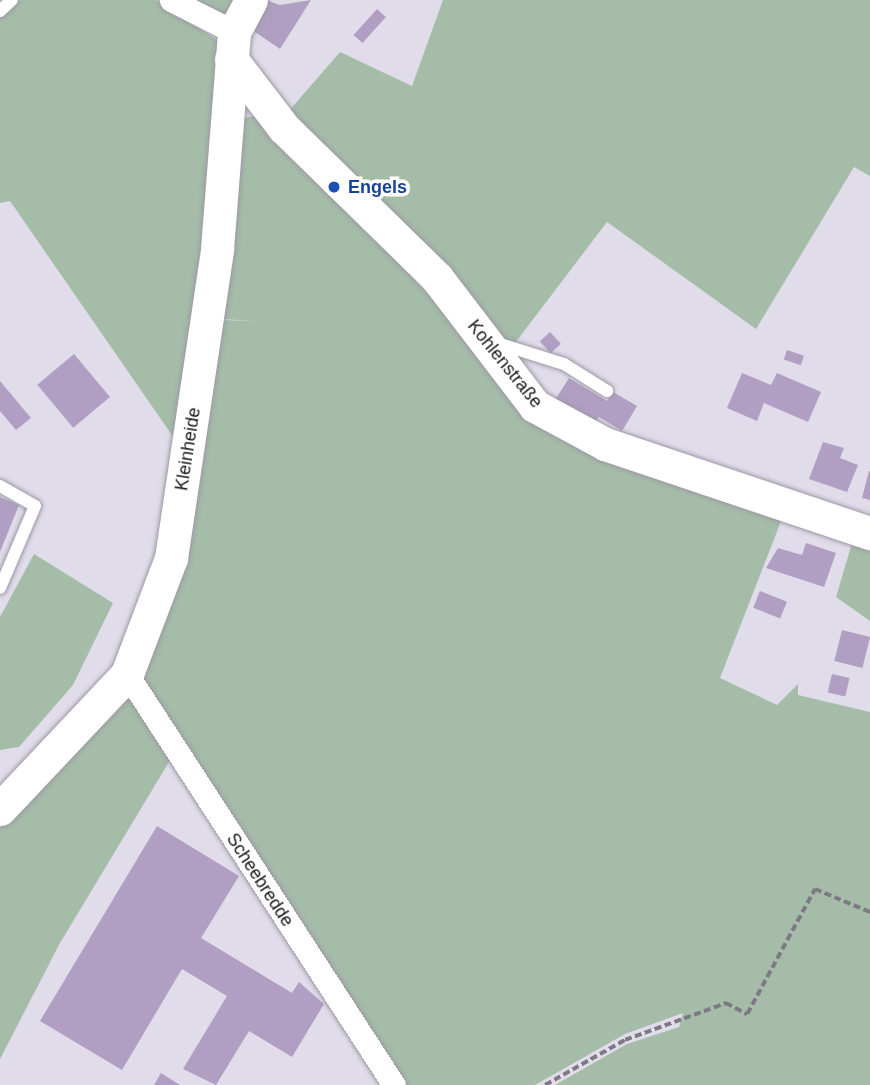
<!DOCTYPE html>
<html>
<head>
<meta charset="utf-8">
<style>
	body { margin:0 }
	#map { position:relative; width:870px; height:1085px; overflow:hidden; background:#e1dcea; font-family:Helvetica,sans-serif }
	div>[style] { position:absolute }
	.green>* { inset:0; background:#a4bca8 }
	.building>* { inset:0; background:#b09fc2; transform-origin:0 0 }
	.path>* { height:3.5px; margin-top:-1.75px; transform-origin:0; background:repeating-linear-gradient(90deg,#7d7a83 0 7px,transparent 0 10.5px) }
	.roads { filter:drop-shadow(0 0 2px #9d98a5) drop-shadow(0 0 2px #9d98a5) }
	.lane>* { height:12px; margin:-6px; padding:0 6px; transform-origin:6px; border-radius:6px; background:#fff }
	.street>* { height:23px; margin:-11.5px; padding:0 11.5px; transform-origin:11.5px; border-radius:11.5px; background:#fff }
	.secondary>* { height:33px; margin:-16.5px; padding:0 16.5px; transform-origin:16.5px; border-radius:16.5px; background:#fff }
	.dots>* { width:19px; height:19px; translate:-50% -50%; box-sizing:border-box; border:4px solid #fff; border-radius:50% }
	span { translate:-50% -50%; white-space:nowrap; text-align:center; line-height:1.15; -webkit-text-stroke:7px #fff; paint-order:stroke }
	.transit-label { font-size:18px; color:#164399; font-weight:700 }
	.left { translate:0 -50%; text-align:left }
	.street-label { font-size:18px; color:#17161a }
</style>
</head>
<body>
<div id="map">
	<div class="green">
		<div style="clip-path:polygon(17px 0,156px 0,223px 44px,206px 251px,176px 441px,10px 201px,0 203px,0 17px)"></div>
		<div style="clip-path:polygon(193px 0,237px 0,225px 16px)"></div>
		<div style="clip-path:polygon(443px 0,870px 0,870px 176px,854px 167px,756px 329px,607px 222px,515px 343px,494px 336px,287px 113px,340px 52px,412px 86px)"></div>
		<div style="clip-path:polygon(259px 116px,440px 307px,516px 402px,783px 516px,720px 678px,777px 705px,798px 684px,798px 695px,870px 712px,870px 1085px,555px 1085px,627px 1044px,679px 1027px,683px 1013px,625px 1034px,535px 1085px,400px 1085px,133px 673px,220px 320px,258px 321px,221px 319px,242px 118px)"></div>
		<div style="clip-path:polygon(852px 543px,870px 546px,870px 621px,836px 597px)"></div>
		<div style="clip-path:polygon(34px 554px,113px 603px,73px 685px,19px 747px,0 750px,0 617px)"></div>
		<div style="clip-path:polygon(126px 688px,172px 757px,60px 943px,0 1059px,0 826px)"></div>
	</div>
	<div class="building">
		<div style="clip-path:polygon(265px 0,280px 5px,311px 0,280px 49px,248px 27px)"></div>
		<div style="left:377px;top:9px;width:12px;height:35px;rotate:42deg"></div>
		<div style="left:550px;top:332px;width:16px;height:14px;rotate:47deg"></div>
		<div style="left:787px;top:350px;width:18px;height:10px;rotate:19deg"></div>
		<div style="left:74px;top:354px;width:56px;height:48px;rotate:50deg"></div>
		<div style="clip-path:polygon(742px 373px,771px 385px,777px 373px,821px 392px,808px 422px,764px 403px,757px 421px,727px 408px)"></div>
		<div style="clip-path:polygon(569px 378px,607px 401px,613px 392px,637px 406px,622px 431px,599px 417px,592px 427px,553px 403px)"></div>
		<div style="clip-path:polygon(0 381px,31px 418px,16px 430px,0 411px)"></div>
		<div style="clip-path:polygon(823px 442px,844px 448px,840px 458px,858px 465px,847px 492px,809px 479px)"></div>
		<div style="clip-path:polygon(869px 471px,870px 471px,870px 500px,862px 498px)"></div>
		<div style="clip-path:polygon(0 497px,19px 505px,0 552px)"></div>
		<div style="clip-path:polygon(806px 543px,836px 553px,824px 587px,766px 568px,778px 548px,802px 555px)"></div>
		<div style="left:760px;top:591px;width:29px;height:18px;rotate:22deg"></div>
		<div style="left:842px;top:630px;width:29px;height:32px;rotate:14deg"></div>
		<div style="left:832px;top:674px;width:18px;height:19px;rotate:13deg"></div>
		<div style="clip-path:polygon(157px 826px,239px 876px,201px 938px,292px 993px,299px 982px,324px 1004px,292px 1057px,249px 1031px,216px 1085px,183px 1069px,227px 996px,182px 969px,122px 1070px,40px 1021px)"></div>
		<div style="clip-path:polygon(161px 1073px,180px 1085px,154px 1085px)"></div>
	</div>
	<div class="path">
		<div style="left:545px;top:1085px;width:92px;rotate:-29.4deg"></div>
		<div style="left:625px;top:1040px;width:108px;rotate:-20.1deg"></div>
		<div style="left:726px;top:1003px;width:24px;rotate:28deg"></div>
		<div style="left:747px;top:1014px;width:142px;rotate:-61.5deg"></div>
		<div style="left:815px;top:889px;width:60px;rotate:22.7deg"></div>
	</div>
	<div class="roads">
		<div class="lane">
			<div style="left:0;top:11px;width:16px;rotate:-43deg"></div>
			<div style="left:497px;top:343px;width:70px;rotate:17.4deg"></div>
			<div style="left:564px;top:364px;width:51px;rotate:32.1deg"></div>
			<div style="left:0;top:486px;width:40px;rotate:29.7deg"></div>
			<div style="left:35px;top:506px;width:89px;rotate:113.1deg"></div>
		</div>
		<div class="street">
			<div style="left:171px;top:0;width:71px;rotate:26.9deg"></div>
			<div style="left:127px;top:674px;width:490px;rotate:57deg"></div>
		</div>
		<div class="secondary">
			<div style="left:231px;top:59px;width:87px;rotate:52.5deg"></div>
			<div style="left:284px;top:128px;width:214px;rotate:44.4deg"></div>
			<div style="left:437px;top:278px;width:161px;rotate:52.6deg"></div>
			<div style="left:535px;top:406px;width:80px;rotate:28.5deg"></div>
			<div style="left:605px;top:444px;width:280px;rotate:18.6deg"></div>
			<div style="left:0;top:809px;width:185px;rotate:-46.7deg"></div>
			<div style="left:127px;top:674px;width:124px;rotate:-69.2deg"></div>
			<div style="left:171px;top:558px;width:312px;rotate:-81.5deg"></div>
			<div style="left:217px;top:249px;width:218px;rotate:-85.5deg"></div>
			<div style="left:234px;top:32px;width:36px;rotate:-62deg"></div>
		</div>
	</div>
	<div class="dots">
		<div style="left:334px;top:187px;background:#1a4fb4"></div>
	</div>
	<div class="transit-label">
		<span class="left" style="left:348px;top:187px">Engels</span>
	</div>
	<div class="street-label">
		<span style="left:505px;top:364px;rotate:51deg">Kohlenstraße</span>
		<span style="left:188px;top:449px;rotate:-81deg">Kleinheide</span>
		<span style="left:260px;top:880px;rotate:57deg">Scheebredde</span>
	</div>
</div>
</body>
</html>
